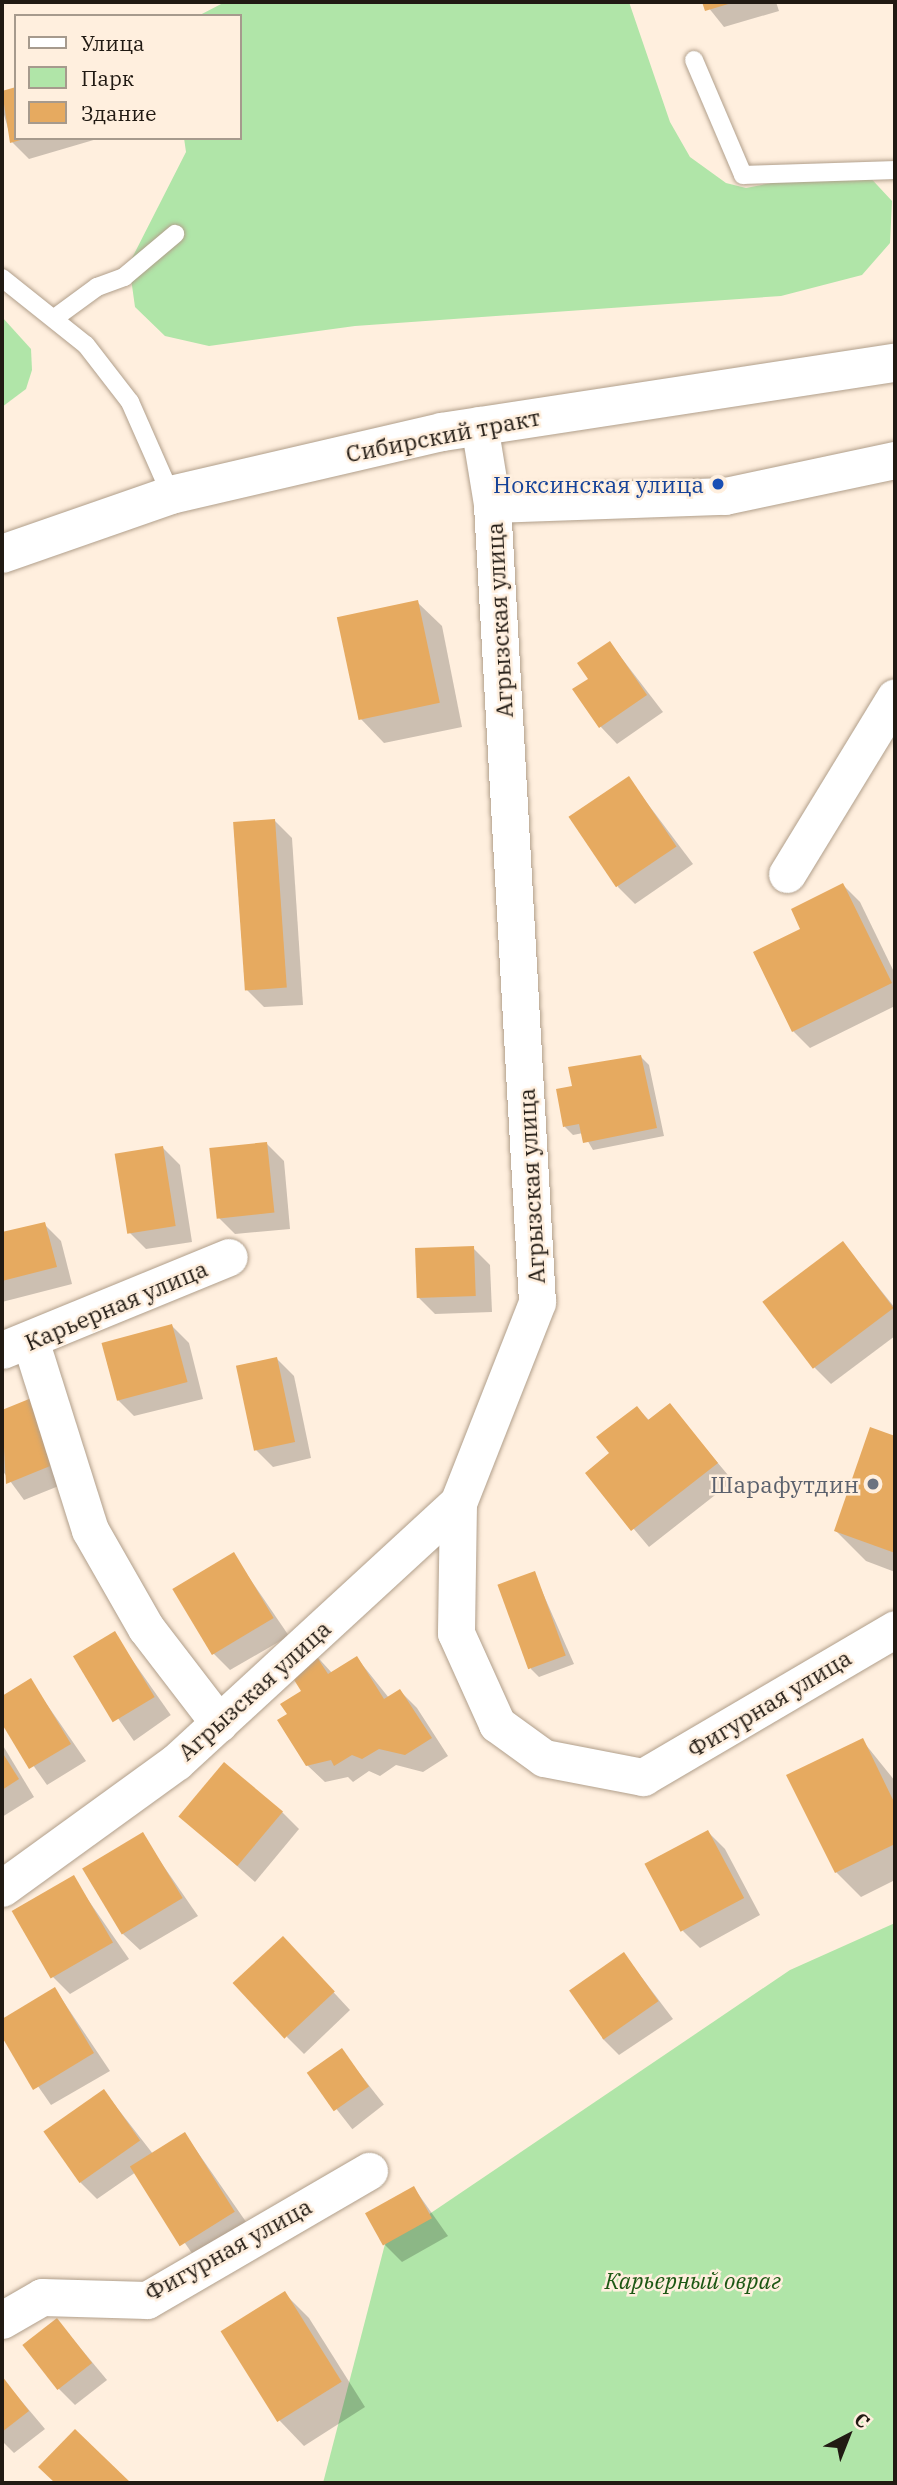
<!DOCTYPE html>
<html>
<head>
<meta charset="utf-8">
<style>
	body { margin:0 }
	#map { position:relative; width:897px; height:2485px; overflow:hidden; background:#ffefde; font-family:"IBM Plex Serif",serif }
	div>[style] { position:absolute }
	.green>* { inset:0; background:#b0e5a8 }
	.shadow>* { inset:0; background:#0003; transform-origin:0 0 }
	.building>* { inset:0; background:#e6aa60; transform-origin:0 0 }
	.roads { filter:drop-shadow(0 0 2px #b19f8b) drop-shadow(0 0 2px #b19f8b) }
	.service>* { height:18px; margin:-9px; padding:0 9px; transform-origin:9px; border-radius:9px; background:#fff }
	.minor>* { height:37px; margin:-18.5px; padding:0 18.5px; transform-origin:18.5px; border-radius:18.5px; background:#fff }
	.primary>* { height:38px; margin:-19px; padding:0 19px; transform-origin:19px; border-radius:19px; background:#fff }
	.dots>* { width:19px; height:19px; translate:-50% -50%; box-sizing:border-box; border:4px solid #ffefde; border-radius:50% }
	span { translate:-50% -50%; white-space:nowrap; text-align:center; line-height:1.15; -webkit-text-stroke:5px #ffefde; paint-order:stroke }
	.street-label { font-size:23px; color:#211a13 }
	.transit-label { font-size:23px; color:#164399 }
	.right { translate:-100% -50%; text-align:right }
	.worship-label { font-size:23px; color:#5b616d }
	.park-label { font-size:23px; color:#1c5713; font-style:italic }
	.frame { position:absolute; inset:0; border:4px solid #211a13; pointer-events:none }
	.legend { position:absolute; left:14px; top:14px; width:228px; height:126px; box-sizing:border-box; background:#ffefde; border:2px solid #a69a8d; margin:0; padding:9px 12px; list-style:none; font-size:21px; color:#211a13 }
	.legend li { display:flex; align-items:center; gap:14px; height:35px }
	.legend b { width:35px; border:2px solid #a69a8d }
	.north { position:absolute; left:813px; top:2401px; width:70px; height:70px; -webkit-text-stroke:5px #ffefde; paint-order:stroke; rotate:42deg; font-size:19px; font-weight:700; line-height:28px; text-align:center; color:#211a13 }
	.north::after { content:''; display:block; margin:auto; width:24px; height:32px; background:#211a13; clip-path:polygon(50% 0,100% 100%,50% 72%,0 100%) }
</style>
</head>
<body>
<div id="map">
	<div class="green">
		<div style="clip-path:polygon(225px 2px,629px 2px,670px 122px,690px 157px,726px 183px,746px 188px,843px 169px,865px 172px,892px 201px,890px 243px,862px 275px,781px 296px,355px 326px,209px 346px,165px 336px,135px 307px,129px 264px,186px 152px,184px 138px,240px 138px,240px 16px,198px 16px)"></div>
		<div style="clip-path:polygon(2px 317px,31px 349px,32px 370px,26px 389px,2px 407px)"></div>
		<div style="clip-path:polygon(895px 1923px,895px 2483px,323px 2483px,385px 2244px,790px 1970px)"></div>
	</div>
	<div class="shadow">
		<div style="clip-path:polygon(704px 2px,776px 2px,779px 11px,724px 27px)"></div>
		<div style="clip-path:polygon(16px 89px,16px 138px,97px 139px,29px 159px,12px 142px,2px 108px,2px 93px)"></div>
		<div style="clip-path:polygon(417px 602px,442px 626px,462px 727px,384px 743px,360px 718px)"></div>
		<div style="clip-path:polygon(610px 643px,663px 712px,617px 744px,601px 727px,590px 679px)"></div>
		<div style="clip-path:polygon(629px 779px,693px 864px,635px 904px,618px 887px)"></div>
		<div style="clip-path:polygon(275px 821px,292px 838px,303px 1005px,264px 1007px,247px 990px)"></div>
		<div style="clip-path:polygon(843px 885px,860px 902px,895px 974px,895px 1006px,810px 1048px,793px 1031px,803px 930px)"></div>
		<div style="clip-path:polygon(641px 1057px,649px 1065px,664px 1136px,593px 1150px,583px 1133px,573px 1135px,565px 1127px,574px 1088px)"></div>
		<div style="clip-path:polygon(267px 1144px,284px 1161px,290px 1229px,235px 1234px,218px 1217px)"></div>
		<div style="clip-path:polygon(163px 1148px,180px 1165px,192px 1242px,146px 1249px,129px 1232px)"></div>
		<div style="clip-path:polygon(44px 1224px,61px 1241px,72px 1284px,2px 1302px,2px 1234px)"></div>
		<div style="clip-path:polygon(843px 1243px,895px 1308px,895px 1336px,831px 1384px,814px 1367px)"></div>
		<div style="clip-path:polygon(473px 1248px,490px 1265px,492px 1312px,435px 1314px,418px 1297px)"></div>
		<div style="clip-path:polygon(172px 1326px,189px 1343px,203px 1399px,134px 1416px,117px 1399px)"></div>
		<div style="clip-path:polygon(277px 1359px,294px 1376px,311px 1458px,273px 1467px,256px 1450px)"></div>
		<div style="clip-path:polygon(33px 1399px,76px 1479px,24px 1500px,2px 1470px,2px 1412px)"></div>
		<div style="clip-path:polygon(670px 1406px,733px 1481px,649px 1547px,587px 1473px,612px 1454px,637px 1408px,650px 1421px)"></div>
		<div style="clip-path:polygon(871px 1429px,895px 1438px,895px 1572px,866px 1561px,836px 1531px)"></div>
		<div style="clip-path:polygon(233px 1554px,289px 1636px,230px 1670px,213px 1653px)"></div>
		<div style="clip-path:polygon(534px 1573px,574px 1664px,539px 1677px,531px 1669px)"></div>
		<div style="left:114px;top:1634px;width:99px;height:45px;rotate:55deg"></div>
		<div style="clip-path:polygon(311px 1650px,332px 1673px,357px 1658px,389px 1698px,400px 1691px,417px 1708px,448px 1756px,423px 1772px,396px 1765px,380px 1776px,369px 1771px,353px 1782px,348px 1777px,325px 1782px,307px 1765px,289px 1715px,303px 1691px)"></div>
		<div style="clip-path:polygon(30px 1680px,86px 1761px,47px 1785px,2px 1721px,2px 1698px)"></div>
		<div style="clip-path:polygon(862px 1740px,895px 1781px,895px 1880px,861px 1897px,836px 1872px,788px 1776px)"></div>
		<div style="clip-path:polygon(2px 1744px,34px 1797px,2px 1817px)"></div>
		<div style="clip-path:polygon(282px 1812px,299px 1829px,255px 1882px,181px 1816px)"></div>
		<div style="clip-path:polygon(708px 1832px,725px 1849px,760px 1915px,700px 1948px,683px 1931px)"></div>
		<div style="clip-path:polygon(142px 1835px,198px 1916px,140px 1950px,123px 1934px)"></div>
		<div style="clip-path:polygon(73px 1878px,129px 1959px,70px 1994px,53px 1977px)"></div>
		<div style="clip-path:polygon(624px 1954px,673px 2019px,619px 2055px,602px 2038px)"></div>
		<div style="clip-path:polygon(300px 1956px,350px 2010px,304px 2054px,287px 2037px)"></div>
		<div style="clip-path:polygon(55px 1989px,110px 2071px,51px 2105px,2px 2034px,2px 2021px)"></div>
		<div style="left:342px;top:2051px;width:68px;height:40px;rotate:52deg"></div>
		<div style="clip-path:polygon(104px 2091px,153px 2154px,185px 2134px,251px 2229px,198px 2262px,136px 2172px,97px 2199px,80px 2182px)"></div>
		<div style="clip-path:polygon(414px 2188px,448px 2236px,402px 2262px,385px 2245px)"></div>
		<div style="clip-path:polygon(285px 2294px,309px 2318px,365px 2407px,304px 2446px,280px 2421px,223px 2332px)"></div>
		<div style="clip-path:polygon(57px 2320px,107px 2380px,75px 2405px,58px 2388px)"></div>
		<div style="clip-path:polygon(2px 2378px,45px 2429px,14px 2453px,2px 2441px)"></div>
	</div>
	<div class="building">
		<div style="clip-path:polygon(702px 2px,735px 2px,705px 11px)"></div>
		<div style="clip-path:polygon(16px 87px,16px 138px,24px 139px,10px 143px,2px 91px)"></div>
		<div style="left:418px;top:600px;width:105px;height:83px;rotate:78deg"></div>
		<div style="clip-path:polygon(610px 641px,647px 695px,599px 728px,572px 689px,588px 679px,577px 663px)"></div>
		<div style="left:629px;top:776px;width:85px;height:73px;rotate:56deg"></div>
		<div style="left:275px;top:819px;width:169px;height:42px;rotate:86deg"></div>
		<div style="clip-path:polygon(843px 883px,892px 983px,792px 1032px,753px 952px,800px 929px,791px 909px)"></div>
		<div style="clip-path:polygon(641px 1055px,657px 1128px,583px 1143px,579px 1124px,563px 1127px,556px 1089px,572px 1086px,568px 1067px)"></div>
		<div style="left:267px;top:1142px;width:71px;height:58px;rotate:84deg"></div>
		<div style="left:163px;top:1146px;width:81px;height:49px;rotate:81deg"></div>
		<div style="clip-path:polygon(45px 1222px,57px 1267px,2px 1281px,2px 1232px)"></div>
		<div style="left:843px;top:1241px;width:84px;height:101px;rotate:53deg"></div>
		<div style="left:474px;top:1246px;width:50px;height:59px;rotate:88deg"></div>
		<div style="left:172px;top:1324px;width:60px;height:73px;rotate:75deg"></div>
		<div style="left:277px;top:1357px;width:87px;height:42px;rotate:78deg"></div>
		<div style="clip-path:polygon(34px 1397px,60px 1462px,6px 1484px,2px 1410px)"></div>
		<div style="clip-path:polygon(670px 1403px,718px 1463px,631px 1531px,585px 1473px,609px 1453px,596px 1437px,637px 1406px,648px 1420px)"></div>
		<div style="clip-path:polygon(870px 1427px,895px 1436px,895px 1553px,834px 1531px)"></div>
		<div style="left:234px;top:1552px;width:77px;height:72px;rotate:59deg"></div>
		<div style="left:535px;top:1571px;width:90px;height:40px;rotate:70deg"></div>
		<div style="left:115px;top:1631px;width:77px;height:49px;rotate:59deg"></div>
		<div style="clip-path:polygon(311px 1648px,328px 1674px,357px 1656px,384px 1699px,400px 1689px,432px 1738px,405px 1755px,379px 1749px,362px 1759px,352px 1755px,334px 1766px,331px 1760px,306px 1766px,277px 1720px,287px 1714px,280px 1704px,301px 1691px,286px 1667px)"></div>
		<div style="clip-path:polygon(31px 1678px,71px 1744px,29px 1769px,2px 1724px,2px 1696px)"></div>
		<div style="clip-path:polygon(863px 1738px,895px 1804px,895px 1844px,835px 1873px,786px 1775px)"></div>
		<div style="clip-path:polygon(2px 1752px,19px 1779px,2px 1790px)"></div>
		<div style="left:224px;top:1762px;width:77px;height:71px;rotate:40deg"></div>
		<div style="left:708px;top:1830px;width:77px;height:72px;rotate:62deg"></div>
		<div style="left:143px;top:1832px;width:77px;height:71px;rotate:59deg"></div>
		<div style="left:74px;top:1875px;width:78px;height:72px;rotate:60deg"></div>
		<div style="left:283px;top:1936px;width:76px;height:69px;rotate:47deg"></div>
		<div style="left:624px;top:1952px;width:60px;height:67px;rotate:55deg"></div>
		<div style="clip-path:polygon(55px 1987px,94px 2053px,33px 2090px,2px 2037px,2px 2019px)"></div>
		<div style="left:342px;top:2048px;width:47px;height:43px;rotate:55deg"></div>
		<div style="left:104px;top:2089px;width:63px;height:74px;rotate:55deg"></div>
		<div style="left:185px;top:2132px;width:94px;height:65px;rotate:58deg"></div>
		<div style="left:414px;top:2186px;width:37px;height:56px;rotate:61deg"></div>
		<div style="left:285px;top:2291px;width:107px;height:76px;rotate:58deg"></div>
		<div style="left:57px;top:2318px;width:57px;height:44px;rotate:52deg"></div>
		<div style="clip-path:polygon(2px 2376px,29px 2411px,2px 2432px)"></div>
		<div style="clip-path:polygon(75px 2429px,131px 2483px,55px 2483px,38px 2467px)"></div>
	</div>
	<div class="roads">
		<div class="service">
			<div style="left:694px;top:60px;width:125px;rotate:66.9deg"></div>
			<div style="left:743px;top:175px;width:152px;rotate:-1.9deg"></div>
			<div style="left:2px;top:278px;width:107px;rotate:38.6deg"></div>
			<div style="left:86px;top:345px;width:72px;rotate:52.3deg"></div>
			<div style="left:130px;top:402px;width:102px;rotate:66.2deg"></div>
			<div style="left:56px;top:317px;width:51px;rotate:-36.2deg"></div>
			<div style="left:97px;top:287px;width:29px;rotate:-20deg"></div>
			<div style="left:124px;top:277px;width:67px;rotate:-40.1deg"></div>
		</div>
		<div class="minor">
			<div style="left:492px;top:504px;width:233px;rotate:-2deg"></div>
			<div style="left:725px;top:496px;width:174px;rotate:-12deg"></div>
			<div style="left:787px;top:874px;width:207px;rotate:-58.6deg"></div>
			<div style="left:31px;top:1343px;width:196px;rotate:72.5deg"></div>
			<div style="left:90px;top:1530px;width:113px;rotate:60.3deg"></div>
			<div style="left:146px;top:1628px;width:120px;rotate:52.5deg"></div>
			<div style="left:2px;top:1350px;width:245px;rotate:-22.3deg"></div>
			<div style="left:458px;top:1503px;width:130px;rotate:90.9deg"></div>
			<div style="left:456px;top:1633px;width:100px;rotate:65.7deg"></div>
			<div style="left:497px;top:1724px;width:58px;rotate:35.9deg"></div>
			<div style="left:544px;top:1758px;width:101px;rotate:10.9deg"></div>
			<div style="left:643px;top:1777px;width:292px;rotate:-30.4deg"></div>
			<div style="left:2px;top:1888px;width:215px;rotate:-35.9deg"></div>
			<div style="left:176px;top:1762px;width:383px;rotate:-42.6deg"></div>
			<div style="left:458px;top:1503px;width:216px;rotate:-68.5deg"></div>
			<div style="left:537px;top:1302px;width:799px;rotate:-93.23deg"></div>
			<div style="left:492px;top:504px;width:80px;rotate:-99.3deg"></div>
			<div style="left:2px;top:2320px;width:46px;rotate:-29.9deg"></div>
			<div style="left:42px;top:2297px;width:105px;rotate:1.6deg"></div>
			<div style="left:147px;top:2300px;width:257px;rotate:-30.2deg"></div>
		</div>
		<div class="primary">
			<div style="left:2px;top:554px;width:179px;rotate:-19.2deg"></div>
			<div style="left:171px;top:495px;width:278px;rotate:-13.1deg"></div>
			<div style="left:442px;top:432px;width:458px;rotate:-8.7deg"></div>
		</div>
	</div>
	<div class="dots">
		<div style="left:718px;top:484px;background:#1a4fb4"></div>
		<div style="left:873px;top:1484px;background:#6b7280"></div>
	</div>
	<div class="street-label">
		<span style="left:443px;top:435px;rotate:-11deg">Сибирский тракт</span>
		<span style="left:499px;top:620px;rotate:-93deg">Агрызская улица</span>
		<span style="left:531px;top:1186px;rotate:-93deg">Агрызская улица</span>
		<span style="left:116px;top:1305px;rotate:-23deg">Карьерная улица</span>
		<span style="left:254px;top:1690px;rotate:-42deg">Агрызская улица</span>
		<span style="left:769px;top:1703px;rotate:-31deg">Фигурная улица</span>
		<span style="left:228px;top:2249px;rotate:-29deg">Фигурная улица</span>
	</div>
	<div class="transit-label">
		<span class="right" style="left:704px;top:484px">Ноксинская улица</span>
	</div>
	<div class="worship-label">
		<span class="right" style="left:859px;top:1484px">Шарафутдин</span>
	</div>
	<div class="park-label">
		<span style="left:693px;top:2280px">Карьерный овраг</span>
	</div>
	<div class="frame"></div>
	<ul class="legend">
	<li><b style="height:9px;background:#fff"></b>Улица</li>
	<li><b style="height:19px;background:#b0e5a8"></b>Парк</li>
	<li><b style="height:19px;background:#e6aa60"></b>Здание</li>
	</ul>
	<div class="north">С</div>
</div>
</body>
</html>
